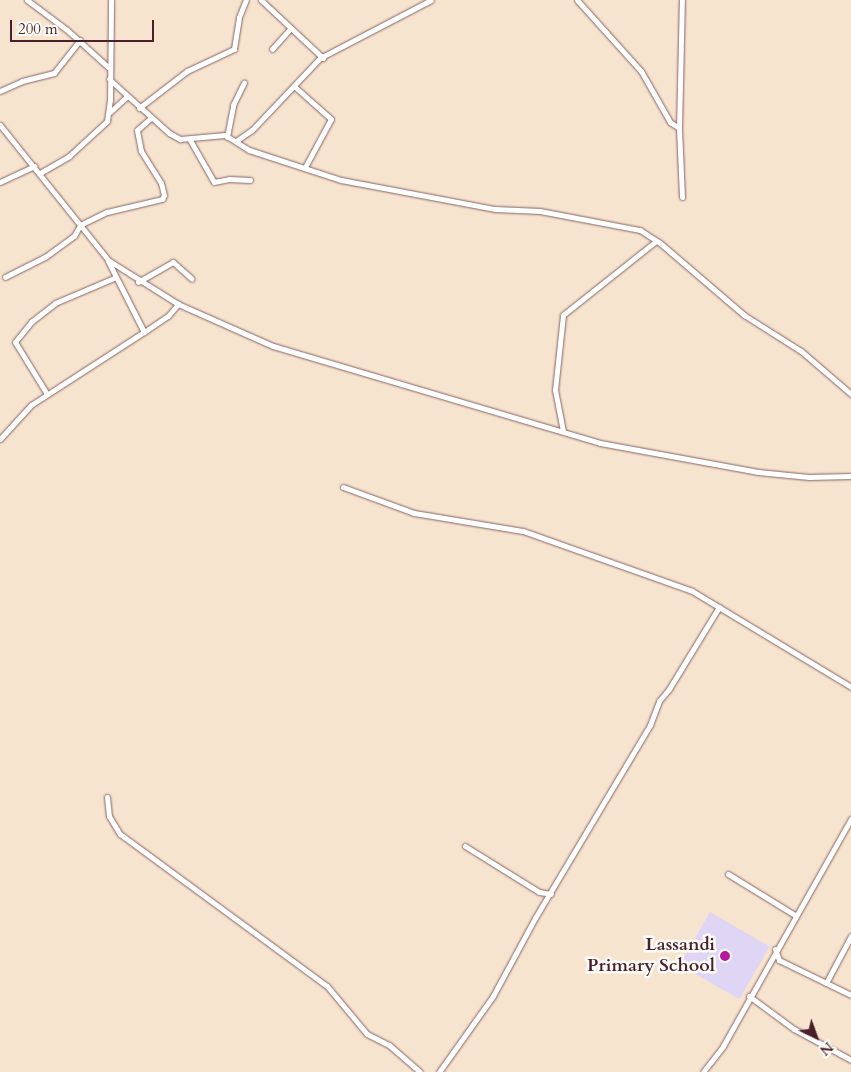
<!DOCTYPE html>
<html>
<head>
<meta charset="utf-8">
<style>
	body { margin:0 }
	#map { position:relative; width:851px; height:1072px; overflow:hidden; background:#f7e4cf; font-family:Cardo,serif }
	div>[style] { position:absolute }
	.built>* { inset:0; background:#dfd5f5; transform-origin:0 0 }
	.roads { filter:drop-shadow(0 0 1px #876464) drop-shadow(0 0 1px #876464) }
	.minor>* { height:5px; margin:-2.5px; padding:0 2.5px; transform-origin:2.5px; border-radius:2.5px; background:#fff }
	.dots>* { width:14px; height:14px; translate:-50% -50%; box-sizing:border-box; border:2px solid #fdfcf7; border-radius:50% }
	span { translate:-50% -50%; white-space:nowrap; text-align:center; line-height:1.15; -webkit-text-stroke:5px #fdfcf7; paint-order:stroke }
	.poi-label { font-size:18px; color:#4a1f2b; font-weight:700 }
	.right { translate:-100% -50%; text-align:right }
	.north { position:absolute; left:791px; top:1012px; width:50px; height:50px; -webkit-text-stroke:4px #fdfcf7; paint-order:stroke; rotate:138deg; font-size:14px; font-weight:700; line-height:20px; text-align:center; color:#4a1f2b }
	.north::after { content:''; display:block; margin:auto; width:18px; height:22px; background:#4a1f2b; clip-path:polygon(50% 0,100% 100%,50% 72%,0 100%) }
	.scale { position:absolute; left:10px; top:20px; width:144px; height:22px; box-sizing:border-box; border:2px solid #4a1f2b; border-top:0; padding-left:6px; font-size:15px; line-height:18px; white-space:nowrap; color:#4a1f2b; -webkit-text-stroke:4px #fdfcf7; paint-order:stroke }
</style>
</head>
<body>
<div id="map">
	<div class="built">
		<div style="left:710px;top:912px;width:69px;height:61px;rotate:30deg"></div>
	</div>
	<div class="roads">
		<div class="minor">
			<div style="left:27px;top:0;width:50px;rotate:36.9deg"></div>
			<div style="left:67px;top:30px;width:57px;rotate:42.1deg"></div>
			<div style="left:261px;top:0;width:85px;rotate:43.1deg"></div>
			<div style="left:577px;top:0;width:96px;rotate:48deg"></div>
			<div style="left:641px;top:71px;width:59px;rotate:60.4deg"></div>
			<div style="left:670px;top:122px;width:11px;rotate:34deg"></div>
			<div style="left:272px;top:49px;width:28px;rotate:-48deg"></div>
			<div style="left:109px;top:79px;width:81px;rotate:42deg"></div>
			<div style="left:169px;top:133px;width:13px;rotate:29deg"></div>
			<div style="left:180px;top:139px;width:45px;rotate:-5.1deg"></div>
			<div style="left:225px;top:135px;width:28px;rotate:32deg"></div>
			<div style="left:249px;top:150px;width:97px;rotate:18.1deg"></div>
			<div style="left:341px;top:180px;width:157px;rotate:10.7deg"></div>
			<div style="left:495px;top:209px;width:45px;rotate:2.5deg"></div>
			<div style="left:540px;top:211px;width:102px;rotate:10.8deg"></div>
			<div style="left:640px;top:230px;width:24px;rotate:33deg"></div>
			<div style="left:660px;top:243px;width:111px;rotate:40.6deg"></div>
			<div style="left:744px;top:315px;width:67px;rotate:32.3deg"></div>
			<div style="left:801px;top:351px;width:66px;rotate:40.7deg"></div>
			<div style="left:295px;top:87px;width:48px;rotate:41.6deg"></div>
			<div style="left:331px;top:119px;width:55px;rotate:118.4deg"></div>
			<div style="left:0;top:91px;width:24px;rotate:-24deg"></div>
			<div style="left:22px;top:81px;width:33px;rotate:-14deg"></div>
			<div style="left:54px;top:73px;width:42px;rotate:-51.8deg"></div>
			<div style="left:139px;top:108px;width:61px;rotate:-37.6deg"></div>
			<div style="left:187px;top:71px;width:52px;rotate:-25.1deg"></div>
			<div style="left:234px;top:49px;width:32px;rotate:-81deg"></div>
			<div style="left:239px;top:17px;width:18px;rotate:-68deg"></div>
			<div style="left:110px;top:112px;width:23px;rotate:-43deg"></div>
			<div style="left:0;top:125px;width:173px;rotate:51.3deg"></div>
			<div style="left:108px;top:260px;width:83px;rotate:32.2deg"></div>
			<div style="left:178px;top:304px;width:104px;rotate:23.9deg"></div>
			<div style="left:273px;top:346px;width:341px;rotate:16.5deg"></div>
			<div style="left:600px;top:443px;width:161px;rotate:10.4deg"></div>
			<div style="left:758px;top:472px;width:51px;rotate:5.6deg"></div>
			<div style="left:809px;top:477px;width:42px;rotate:-1.4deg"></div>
			<div style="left:227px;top:137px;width:33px;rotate:-79deg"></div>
			<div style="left:233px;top:105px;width:25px;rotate:-64deg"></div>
			<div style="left:190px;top:140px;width:48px;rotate:60.3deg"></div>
			<div style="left:214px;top:182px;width:15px;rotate:-11deg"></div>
			<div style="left:229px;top:179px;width:21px;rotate:3deg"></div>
			<div style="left:236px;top:141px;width:19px;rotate:-35deg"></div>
			<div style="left:252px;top:130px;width:99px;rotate:-46.6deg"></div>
			<div style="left:320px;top:58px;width:125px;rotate:-27.6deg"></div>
			<div style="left:40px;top:173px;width:34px;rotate:-30deg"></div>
			<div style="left:69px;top:156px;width:52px;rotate:-42.6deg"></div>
			<div style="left:107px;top:121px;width:21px;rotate:-82deg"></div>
			<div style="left:110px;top:100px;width:100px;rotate:-89.4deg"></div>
			<div style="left:0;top:182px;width:38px;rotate:-25deg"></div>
			<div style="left:682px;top:197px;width:69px;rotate:-92.5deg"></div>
			<div style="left:679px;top:128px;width:128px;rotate:-88.7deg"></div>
			<div style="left:5px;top:277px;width:45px;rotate:-26.6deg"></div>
			<div style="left:45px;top:257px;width:36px;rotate:-36deg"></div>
			<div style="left:74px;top:236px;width:13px;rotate:-61deg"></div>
			<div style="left:80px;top:225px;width:30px;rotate:-26deg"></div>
			<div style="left:107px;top:212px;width:57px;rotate:-13.3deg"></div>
			<div style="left:162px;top:199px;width:4px;rotate:-63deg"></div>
			<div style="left:164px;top:195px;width:12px;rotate:-104deg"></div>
			<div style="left:161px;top:183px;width:38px;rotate:-122deg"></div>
			<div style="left:141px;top:151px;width:21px;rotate:-101deg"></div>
			<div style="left:137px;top:130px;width:18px;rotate:-41deg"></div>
			<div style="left:138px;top:282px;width:40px;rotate:-29.7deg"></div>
			<div style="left:173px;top:262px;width:25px;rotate:42deg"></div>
			<div style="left:144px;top:332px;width:29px;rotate:-34deg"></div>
			<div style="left:168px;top:316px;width:16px;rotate:-50deg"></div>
			<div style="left:47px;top:394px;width:61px;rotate:-121.6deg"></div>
			<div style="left:15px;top:342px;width:26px;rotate:-51deg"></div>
			<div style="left:31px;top:322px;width:31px;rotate:-38deg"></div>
			<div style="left:55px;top:303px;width:64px;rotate:-23deg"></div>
			<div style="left:563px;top:431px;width:42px;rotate:-101deg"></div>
			<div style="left:555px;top:390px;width:75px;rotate:-83.9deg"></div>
			<div style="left:563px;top:315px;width:119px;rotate:-38.5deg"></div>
			<div style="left:0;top:439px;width:46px;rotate:-47.6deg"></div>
			<div style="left:31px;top:405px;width:135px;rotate:-32.9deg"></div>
			<div style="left:144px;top:332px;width:80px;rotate:-116.9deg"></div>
			<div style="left:343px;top:487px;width:76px;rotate:20.1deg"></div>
			<div style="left:414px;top:513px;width:110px;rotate:9.4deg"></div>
			<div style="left:523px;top:531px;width:179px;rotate:19.5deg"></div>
			<div style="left:692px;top:591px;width:186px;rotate:31.1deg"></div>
			<div style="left:107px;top:797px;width:19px;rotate:84deg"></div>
			<div style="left:109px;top:816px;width:21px;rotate:59deg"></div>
			<div style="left:120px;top:834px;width:257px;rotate:36.3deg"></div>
			<div style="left:327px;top:986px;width:62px;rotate:50.2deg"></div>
			<div style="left:367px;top:1034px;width:25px;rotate:27deg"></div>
			<div style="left:389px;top:1045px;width:41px;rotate:41.1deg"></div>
			<div style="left:465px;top:846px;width:87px;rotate:31.9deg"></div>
			<div style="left:539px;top:892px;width:12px;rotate:9deg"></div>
			<div style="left:728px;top:874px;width:79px;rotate:31.5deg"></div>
			<div style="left:775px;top:949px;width:12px;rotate:70deg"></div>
			<div style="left:779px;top:960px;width:80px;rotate:25.9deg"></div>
			<div style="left:826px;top:983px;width:53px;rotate:-62deg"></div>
			<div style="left:749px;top:996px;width:56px;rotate:36.3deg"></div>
			<div style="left:794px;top:1029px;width:65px;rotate:28.5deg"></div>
			<div style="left:439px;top:1072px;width:93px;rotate:-54.6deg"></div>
			<div style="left:493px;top:996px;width:89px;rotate:-61.7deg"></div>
			<div style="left:535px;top:918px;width:225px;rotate:-59.2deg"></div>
			<div style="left:650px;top:725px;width:26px;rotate:-69deg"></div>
			<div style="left:659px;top:701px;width:16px;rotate:-50deg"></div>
			<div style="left:669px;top:689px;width:96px;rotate:-58.6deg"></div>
			<div style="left:703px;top:1072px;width:33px;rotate:-52deg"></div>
			<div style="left:723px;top:1046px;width:261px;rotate:-60.6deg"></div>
		</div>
	</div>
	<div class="dots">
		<div style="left:725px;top:956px;background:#b5179e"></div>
	</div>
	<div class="poi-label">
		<span class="right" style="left:715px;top:956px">Lassandi<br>Primary School</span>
	</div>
	<div class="north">N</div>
	<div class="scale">200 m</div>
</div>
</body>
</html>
